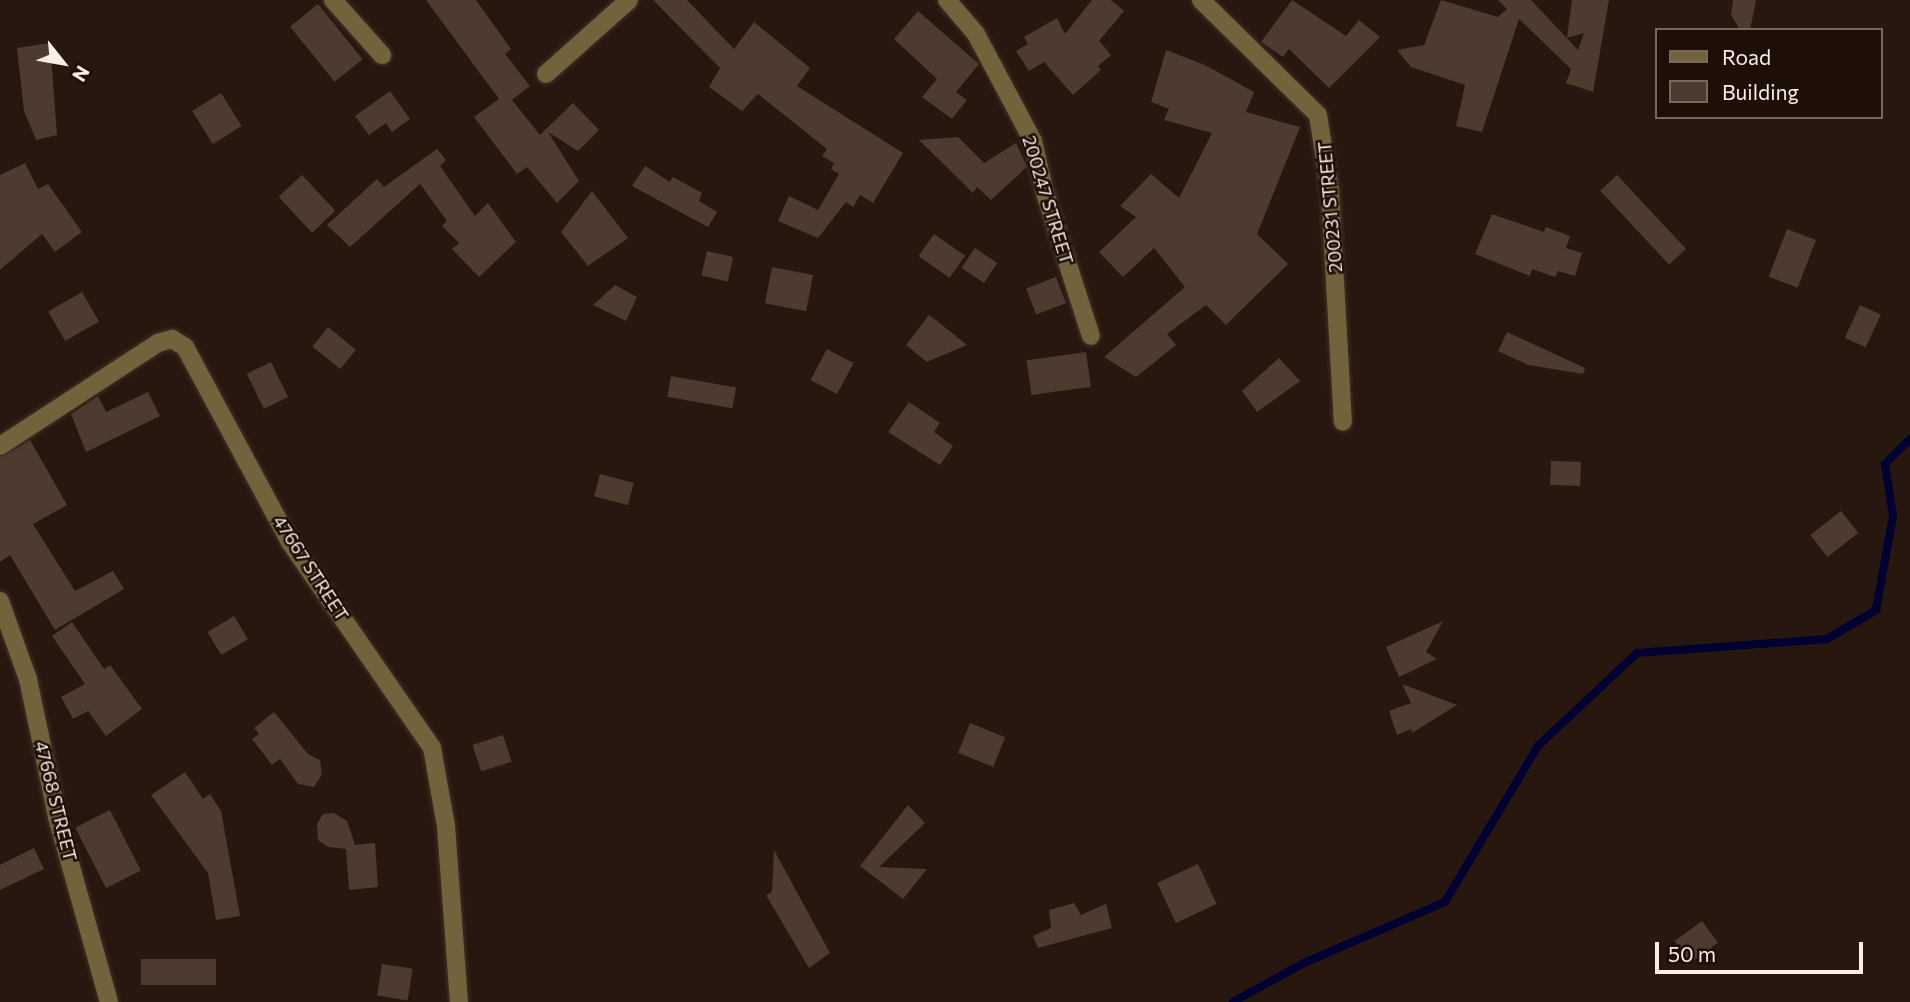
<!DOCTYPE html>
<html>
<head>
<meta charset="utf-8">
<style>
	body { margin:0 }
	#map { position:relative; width:1910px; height:1002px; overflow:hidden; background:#27170e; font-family:Commissioner,sans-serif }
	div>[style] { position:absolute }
	.stream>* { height:8px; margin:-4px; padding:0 4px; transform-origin:4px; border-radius:4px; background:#003 }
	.building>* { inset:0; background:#4d3b30; transform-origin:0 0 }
	.roads { filter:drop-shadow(0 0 2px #403128) drop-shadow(0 0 2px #403128) }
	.street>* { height:18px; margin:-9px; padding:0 9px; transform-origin:9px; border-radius:9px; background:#72633d }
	span { translate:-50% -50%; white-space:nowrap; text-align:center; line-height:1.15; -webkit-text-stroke:5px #1d0e06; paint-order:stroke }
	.street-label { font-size:18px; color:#faeee8 }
	.legend { position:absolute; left:1655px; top:28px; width:228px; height:91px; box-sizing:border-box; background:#1d0e06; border:2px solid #756860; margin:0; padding:9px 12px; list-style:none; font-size:21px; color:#faeee8 }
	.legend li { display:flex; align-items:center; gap:14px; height:35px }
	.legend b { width:35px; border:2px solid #756860 }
	.north { position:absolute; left:28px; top:28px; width:70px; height:70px; -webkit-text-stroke:5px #1d0e06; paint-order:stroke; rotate:121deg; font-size:19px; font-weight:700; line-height:28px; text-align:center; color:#faeee8 }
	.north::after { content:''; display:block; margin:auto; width:24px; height:32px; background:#faeee8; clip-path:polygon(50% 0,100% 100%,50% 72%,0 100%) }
	.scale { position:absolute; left:1655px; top:942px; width:208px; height:32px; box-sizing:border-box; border:4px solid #faeee8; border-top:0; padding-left:9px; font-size:21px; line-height:24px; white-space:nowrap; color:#faeee8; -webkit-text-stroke:5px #1d0e06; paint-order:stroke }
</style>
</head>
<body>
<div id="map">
	<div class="stream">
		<div style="left:1233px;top:1002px;width:81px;rotate:-28.8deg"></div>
		<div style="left:1304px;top:963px;width:154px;rotate:-23.4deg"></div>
		<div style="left:1445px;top:902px;width:182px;rotate:-59.2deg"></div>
		<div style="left:1538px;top:746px;width:136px;rotate:-43.2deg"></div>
		<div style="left:1637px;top:653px;width:191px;rotate:-4.2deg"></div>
		<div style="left:1827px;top:639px;width:57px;rotate:-30.6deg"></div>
		<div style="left:1876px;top:610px;width:96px;rotate:-79.7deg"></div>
		<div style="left:1893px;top:516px;width:53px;rotate:-98.7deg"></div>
		<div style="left:1885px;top:464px;width:35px;rotate:-45deg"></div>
	</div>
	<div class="building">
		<div style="clip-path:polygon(426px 0,476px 0,511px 49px,505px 54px,530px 86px,512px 100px,540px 135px,573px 103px,599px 130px,578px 151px,548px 132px,579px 181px,557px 203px,527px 167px,517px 174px,474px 117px,499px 99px)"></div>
		<div style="clip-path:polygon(653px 0,687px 0,734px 49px,754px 22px,810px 68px,797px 86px,903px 153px,873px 203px,860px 195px,853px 207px,846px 202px,818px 238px,778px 221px,789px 196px,818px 210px,839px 174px,831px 169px,834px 163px,822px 156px,827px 149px,758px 94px,742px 111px,709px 87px,720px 68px)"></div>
		<div style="clip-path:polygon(1092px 0,1111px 0,1124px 11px,1099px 41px,1111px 55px,1098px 66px,1101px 70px,1073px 95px,1044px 62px,1029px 71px,1016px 51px,1028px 44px,1024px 37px,1057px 18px,1065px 34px)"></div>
		<div style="clip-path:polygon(1292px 0,1346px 36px,1359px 20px,1380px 37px,1329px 88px,1289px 49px,1283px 57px,1261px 42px)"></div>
		<div style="clip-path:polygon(1441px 0,1498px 17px,1507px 9px,1498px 0,1531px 0,1578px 50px,1584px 33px,1567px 38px,1572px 0,1609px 0,1593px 92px,1566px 83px,1571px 69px,1519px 19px,1482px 132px,1456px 126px,1465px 85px,1411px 67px,1397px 50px,1424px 45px)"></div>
		<div style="clip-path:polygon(1733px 0,1756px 0,1750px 30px,1740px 30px,1731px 15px)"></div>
		<div style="left:318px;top:4px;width:71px;height:36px;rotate:51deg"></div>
		<div style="clip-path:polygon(918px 11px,979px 64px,956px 92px,967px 100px,952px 119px,922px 97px,937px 79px,894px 39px)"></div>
		<div style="clip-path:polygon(50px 43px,57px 135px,36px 140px,24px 111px,17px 48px)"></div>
		<div style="clip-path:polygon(1166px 50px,1205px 65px,1254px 92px,1246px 112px,1300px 127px,1257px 234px,1288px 264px,1226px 325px,1206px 305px,1167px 334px,1176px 345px,1136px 377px,1104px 357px,1185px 287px,1154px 248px,1123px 277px,1099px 252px,1136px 217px,1120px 206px,1151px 174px,1179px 198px,1212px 133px,1164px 120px,1169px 109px,1151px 102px)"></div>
		<div style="clip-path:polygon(390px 91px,410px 119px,392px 132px,386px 123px,369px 135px,355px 116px)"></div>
		<div style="left:221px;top:93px;width:39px;height:34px;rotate:58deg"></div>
		<div style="clip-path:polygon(958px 137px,984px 163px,1016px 143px,1027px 167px,991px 200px,977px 187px,973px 193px,919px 140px)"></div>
		<div style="clip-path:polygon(437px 149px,446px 160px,440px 166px,475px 216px,488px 203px,516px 242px,479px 277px,452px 249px,459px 243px,442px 226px,447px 221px,420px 184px,350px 247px,327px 225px,377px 179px,384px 187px)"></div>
		<div style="clip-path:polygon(25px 163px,38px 189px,48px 184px,82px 232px,55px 252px,42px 234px,0 270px,0 175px)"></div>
		<div style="clip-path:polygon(645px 166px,670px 182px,673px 177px,702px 193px,699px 201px,717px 212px,708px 227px,632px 186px)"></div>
		<div style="left:302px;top:175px;width:49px;height:32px;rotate:47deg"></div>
		<div style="left:1617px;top:175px;width:101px;height:23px;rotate:47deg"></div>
		<div style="clip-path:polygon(592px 191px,628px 238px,588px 266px,561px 232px)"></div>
		<div style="clip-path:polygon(1492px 214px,1544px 232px,1546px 227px,1570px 236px,1566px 248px,1582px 253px,1575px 276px,1558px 271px,1555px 277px,1532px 269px,1530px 276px,1475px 254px)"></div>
		<div style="left:1787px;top:229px;width:31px;height:51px;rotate:21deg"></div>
		<div style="left:934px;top:234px;width:38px;height:27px;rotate:35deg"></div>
		<div style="left:975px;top:248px;width:27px;height:24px;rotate:34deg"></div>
		<div style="left:707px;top:251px;width:27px;height:25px;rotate:13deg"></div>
		<div style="left:772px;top:267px;width:42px;height:37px;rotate:11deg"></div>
		<div style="left:1056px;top:277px;width:28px;height:32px;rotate:69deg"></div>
		<div style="clip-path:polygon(615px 285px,637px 297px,626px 321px,593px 305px)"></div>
		<div style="left:82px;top:292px;width:34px;height:39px;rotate:60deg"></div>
		<div style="left:1860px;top:305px;width:23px;height:36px;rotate:25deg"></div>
		<div style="clip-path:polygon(929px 315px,942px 325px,967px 345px,927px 362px,906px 345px)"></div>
		<div style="left:328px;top:327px;width:36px;height:25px;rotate:39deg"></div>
		<div style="clip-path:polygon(1507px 332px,1585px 368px,1583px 374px,1528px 365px,1498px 351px)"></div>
		<div style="left:827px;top:349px;width:30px;height:35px;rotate:28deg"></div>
		<div style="left:1086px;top:352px;width:35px;height:60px;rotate:82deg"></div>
		<div style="clip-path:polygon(1279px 358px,1300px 381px,1257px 412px,1242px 391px)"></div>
		<div style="left:271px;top:362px;width:39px;height:27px;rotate:64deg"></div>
		<div style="left:671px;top:376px;width:66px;height:21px;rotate:10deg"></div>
		<div style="clip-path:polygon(148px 392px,160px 416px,86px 452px,71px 414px,98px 396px,106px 412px)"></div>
		<div style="clip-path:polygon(909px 402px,940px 423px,934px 432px,953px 446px,940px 465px,888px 432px)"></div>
		<div style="clip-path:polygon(30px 440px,67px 505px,33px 524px,75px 591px,113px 571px,124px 589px,55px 630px,10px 555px,0 562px,0 457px)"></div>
		<div style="left:1551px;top:461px;width:30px;height:24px;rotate:2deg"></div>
		<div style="left:600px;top:474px;width:35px;height:23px;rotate:15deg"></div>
		<div style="left:1841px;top:511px;width:28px;height:39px;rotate:52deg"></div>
		<div style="left:234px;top:616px;width:27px;height:31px;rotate:59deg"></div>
		<div style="clip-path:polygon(1443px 621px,1426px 652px,1437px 659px,1399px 677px,1386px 647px)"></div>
		<div style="clip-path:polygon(72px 622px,104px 669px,110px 665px,142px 709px,106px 736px,88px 711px,73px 719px,61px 697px,85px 684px,52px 636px)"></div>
		<div style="clip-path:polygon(1402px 684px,1457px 705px,1412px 733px,1411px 729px,1397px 735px,1389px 711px,1411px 703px)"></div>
		<div style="clip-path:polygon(274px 712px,308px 754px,320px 760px,322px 774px,314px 787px,298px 784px,280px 759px,272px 765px,252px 739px,259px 734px,254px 728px)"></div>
		<div style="left:970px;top:723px;width:38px;height:32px;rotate:22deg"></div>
		<div style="left:503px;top:735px;width:28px;height:32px;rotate:72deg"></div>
		<div style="clip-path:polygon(185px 772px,203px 799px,210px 794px,221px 811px,240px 916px,216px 920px,208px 873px,151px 795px)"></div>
		<div style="clip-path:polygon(908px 805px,925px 823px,879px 867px,927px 869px,903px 899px,860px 866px)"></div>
		<div style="left:110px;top:810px;width:68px;height:39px;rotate:63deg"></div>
		<div style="clip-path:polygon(334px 813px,347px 821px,355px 845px,375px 843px,378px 887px,349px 890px,346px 849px,328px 847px,318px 840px,317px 824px,323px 814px)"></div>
		<div style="clip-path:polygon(34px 848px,44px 869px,0 890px,0 865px)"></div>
		<div style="clip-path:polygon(774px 850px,830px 953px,809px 968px,766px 895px,772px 892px)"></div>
		<div style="left:1198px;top:864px;width:44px;height:45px;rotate:65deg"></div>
		<div style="clip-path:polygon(1074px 903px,1081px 915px,1106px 904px,1112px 928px,1038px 948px,1033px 936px,1051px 928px,1049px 910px)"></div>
		<div style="left:1702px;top:921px;width:27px;height:34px;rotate:54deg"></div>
		<div style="left:216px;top:959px;width:26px;height:75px;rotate:90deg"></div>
		<div style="left:382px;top:964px;width:31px;height:32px;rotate:9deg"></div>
	</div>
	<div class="roads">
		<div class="street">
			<div style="left:333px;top:0;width:74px;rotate:48.3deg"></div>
			<div style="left:947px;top:0;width:45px;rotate:49.5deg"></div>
			<div style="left:976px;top:34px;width:121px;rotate:62deg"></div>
			<div style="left:1033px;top:141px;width:53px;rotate:77deg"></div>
			<div style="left:1045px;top:193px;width:150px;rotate:72.2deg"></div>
			<div style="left:1201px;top:0;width:164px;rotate:44.5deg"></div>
			<div style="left:1318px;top:115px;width:78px;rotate:81.1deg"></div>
			<div style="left:1330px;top:192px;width:230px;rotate:86.8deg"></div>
			<div style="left:546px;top:74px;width:111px;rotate:-41.7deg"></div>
			<div style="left:0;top:446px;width:189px;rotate:-33.1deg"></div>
			<div style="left:158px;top:343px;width:15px;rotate:-16deg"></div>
			<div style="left:172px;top:339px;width:15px;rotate:32deg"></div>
			<div style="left:185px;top:347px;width:221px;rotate:61.7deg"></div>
			<div style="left:290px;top:542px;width:250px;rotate:55.4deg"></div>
			<div style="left:432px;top:748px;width:79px;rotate:79.8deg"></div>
			<div style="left:446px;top:826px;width:176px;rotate:85.8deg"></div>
			<div style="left:0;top:601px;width:83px;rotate:70.3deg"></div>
			<div style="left:28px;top:679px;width:141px;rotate:78.1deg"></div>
			<div style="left:57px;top:817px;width:192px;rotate:74.3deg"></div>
		</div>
	</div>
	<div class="street-label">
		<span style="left:1048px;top:200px;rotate:73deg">200247 STREET</span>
		<span style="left:1330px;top:207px;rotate:-95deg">200231 STREET</span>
		<span style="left:311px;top:568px;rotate:57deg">47667 STREET</span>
		<span style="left:56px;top:801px;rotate:76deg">47668 STREET</span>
	</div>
	<ul class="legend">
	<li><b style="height:9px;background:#72633d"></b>Road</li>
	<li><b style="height:19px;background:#4d3b30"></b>Building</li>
	</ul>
	<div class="north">N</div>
	<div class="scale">50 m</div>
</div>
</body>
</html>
